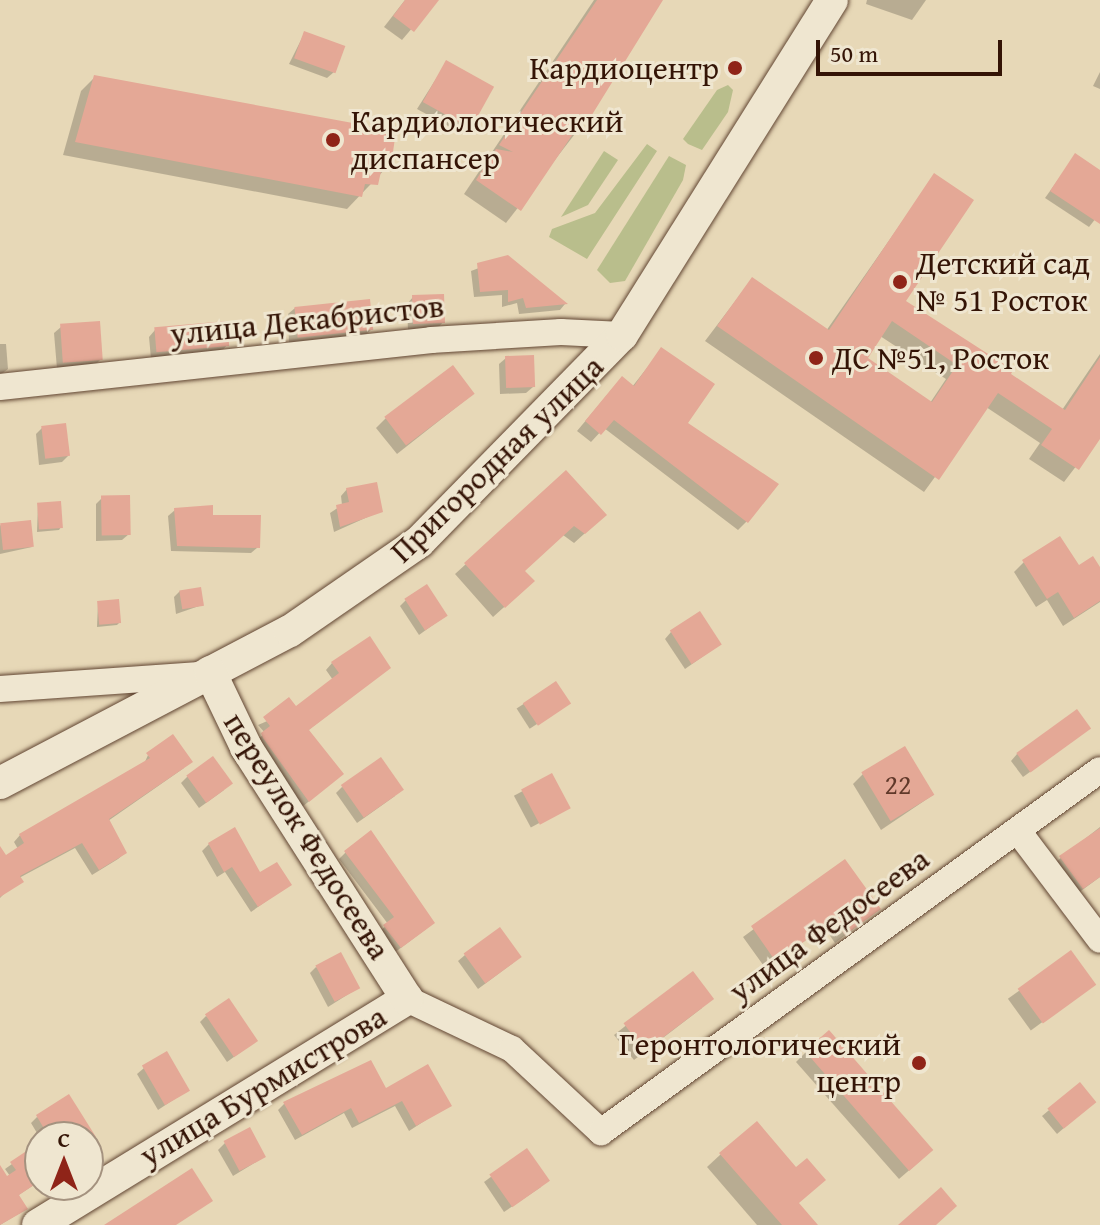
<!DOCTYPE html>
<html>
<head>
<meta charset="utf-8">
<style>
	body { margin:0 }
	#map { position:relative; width:1100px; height:1225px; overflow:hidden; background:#e7d8b7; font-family:"Gentium Book Plus",serif }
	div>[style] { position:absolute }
	.green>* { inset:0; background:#b9be8c }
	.shadow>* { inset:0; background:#0003; transform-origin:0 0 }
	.building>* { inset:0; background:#e4a896; transform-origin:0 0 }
	.roads { filter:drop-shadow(0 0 2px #614532) drop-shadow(0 0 2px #614532) }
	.minor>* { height:26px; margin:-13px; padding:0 13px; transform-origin:13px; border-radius:13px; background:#efe6d0 }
	.tertiary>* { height:32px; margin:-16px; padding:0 16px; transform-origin:16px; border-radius:16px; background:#efe6d0 }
	.dots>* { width:22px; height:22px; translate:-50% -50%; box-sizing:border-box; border:4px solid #efe6d0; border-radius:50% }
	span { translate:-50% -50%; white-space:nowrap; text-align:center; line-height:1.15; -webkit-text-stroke:6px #efe6d0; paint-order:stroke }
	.number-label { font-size:28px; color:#60392a }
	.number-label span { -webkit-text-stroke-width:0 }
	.poi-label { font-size:32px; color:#341406 }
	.right { translate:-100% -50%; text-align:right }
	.left { translate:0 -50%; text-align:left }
	.street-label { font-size:32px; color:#341406 }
	.north { position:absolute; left:24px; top:1121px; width:80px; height:80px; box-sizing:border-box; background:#efe6d0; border:2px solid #a4927f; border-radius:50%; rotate:0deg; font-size:22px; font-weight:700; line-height:32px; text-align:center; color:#341406 }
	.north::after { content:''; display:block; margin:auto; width:28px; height:36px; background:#8f2418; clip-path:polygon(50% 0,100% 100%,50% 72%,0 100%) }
	.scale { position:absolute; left:816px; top:40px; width:186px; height:36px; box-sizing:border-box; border:4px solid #341406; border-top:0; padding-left:10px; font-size:24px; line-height:28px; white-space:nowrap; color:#341406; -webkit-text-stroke:6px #efe6d0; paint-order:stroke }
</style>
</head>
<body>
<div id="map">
	<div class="green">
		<div style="clip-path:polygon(728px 85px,733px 90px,728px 112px,702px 150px,688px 144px,683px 139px,717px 90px)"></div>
		<div style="clip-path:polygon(647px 144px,657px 151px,587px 259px,549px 237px,552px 229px,595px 213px)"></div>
		<div style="clip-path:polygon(604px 151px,618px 160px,588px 205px,561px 217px)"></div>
		<div style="clip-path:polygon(669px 156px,686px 165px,683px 180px,625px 281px,610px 283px,597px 270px)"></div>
	</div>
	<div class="shadow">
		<div style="clip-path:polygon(405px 0,436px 0,402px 40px,384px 27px)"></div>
		<div style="clip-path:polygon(594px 0,661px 0,588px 117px,506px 223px,464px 194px)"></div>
		<div style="clip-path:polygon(867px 0,926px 0,912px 20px,866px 4px)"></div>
		<div style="clip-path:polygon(304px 34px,334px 72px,327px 78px,289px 64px)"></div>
		<div style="clip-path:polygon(446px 63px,469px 128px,463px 134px,417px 109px)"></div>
		<div style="clip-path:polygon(1100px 72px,1100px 89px,1093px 86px)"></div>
		<div style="clip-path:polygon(95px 77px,389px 165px,347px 209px,63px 155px,81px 91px)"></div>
		<div style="clip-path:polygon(1075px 156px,1100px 172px,1100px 213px,1089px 227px,1045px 198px)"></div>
		<div style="clip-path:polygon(evenodd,934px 176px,903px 302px,1062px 410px,1100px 354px,1100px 435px,1064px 482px,1029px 459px,1040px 443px,986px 407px,924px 492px,705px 341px,752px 279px,826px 331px,934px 176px,880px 336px,946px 379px,930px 403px,865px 358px,880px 336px)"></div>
		<div style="clip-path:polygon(508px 257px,565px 304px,560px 310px,519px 314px,517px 303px,502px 307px,502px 295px,474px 297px,471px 271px)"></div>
		<div style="clip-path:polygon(413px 297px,443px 322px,437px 329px,408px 331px,407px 304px)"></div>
		<div style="clip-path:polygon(295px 308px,371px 330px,364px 336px,289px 344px,288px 314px)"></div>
		<div style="clip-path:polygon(61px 327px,101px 359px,95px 365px,57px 369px,54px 333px)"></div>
		<div style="clip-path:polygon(155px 330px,227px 345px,221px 352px,151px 359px,149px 337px)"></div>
		<div style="clip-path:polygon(0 344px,6px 344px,8px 369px,0 375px)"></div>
		<div style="clip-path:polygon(661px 350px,685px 424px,747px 521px,738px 530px,604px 428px,591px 442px,577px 431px,613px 388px,632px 387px)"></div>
		<div style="clip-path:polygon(506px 358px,533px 387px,526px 393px,500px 394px,499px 364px)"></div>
		<div style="clip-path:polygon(473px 394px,397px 454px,376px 428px,386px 418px)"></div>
		<div style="clip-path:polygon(42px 428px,68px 456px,62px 462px,39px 465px,36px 434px)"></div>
		<div style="clip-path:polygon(566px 473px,594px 525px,574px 543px,563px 535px,523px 571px,522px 591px,493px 617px,455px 574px)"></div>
		<div style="clip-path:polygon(347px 489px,381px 511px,334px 532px,330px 513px,342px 505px,341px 496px)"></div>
		<div style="clip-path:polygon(102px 498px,129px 534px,122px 540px,96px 541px,96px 504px)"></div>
		<div style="clip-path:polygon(38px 505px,61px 527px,59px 530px,37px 532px)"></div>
		<div style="clip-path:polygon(175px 510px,212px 517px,258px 547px,251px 553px,171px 551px,168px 516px)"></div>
		<div style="clip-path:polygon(0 525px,32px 547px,0 554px)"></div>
		<div style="clip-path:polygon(1024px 562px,1100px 570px,1100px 602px,1063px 626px,1047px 600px,1036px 607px,1014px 572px)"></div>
		<div style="clip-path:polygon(180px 591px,202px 605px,176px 614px,174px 597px)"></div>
		<div style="clip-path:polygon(406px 600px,445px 616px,419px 635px,400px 606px)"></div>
		<div style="clip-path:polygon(98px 603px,119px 623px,117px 625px,97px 627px)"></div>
		<div style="clip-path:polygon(671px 632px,719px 645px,685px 669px,665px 639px)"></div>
		<div style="clip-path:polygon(332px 663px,389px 668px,307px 731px,335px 780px,302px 807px,255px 742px,265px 733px,258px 725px,295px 709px,333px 680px,326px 670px)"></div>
		<div style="left:556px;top:683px;width:24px;height:47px;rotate:57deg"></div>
		<div style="clip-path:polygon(1082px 734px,1023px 777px,1011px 761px,1017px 754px)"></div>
		<div style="clip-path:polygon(148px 755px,184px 768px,108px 821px,125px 853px,118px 859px,92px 875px,75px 848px,19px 878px,0 898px,0 861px,18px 849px,14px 842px,20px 835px,144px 764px)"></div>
		<div style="clip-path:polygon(863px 774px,933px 795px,881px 830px,853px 784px)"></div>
		<div style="clip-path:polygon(188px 776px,224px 790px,199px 808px,181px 783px)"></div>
		<div style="left:551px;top:776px;width:36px;height:42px;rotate:62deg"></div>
		<div style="clip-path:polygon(342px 787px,395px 796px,357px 823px,336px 793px)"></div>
		<div style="clip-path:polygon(1100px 827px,1100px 877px,1074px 896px,1052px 865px)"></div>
		<div style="clip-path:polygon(209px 844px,260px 875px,289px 885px,251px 912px,225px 872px,217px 877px,202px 851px)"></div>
		<div style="clip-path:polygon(346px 852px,426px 929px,394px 953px,378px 933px,388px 924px,339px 859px)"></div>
		<div style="clip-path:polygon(845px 862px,879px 909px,835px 943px,824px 927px,766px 969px,743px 937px)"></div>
		<div style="left:1071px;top:953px;width:39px;height:78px;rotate:54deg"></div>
		<div style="clip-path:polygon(465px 955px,513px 963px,478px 989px,458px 961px)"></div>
		<div style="clip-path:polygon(316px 967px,358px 988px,328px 1007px,310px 973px)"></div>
		<div style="clip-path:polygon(692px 973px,702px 1008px,634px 1060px,614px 1035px)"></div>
		<div style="clip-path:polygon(206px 1016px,256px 1041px,227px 1062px,200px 1022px)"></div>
		<div style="clip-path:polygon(806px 1052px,921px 1160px,899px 1179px,796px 1062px)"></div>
		<div style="clip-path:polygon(144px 1068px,188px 1090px,158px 1110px,137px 1074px)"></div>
		<div style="clip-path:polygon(1079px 1085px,1087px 1108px,1057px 1134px,1042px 1116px)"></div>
		<div style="clip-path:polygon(385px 1091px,449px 1105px,409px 1131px,395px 1106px,352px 1128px,344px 1113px,295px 1140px,278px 1110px,284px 1104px)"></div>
		<div style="clip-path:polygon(37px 1117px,94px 1137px,88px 1143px,88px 1137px,40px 1138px,31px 1123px)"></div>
		<div style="clip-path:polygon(225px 1143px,264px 1157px,233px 1176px,218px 1150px)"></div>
		<div style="clip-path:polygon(40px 1144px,40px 1181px,17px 1196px,23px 1211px,0 1225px,0 1182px,10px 1176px,5px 1169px)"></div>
		<div style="clip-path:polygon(527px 1150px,541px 1187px,504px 1212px,484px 1182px)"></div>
		<div style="clip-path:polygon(721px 1154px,797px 1204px,815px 1225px,757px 1225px,707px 1167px)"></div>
	</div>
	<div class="building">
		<div style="clip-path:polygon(405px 0,439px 0,414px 32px,393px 16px)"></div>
		<div style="clip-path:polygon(597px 0,663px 0,590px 118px,585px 116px,521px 211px,476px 180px,496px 149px,513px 152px,499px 145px)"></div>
		<div style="left:304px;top:31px;width:44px;height:29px;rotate:20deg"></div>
		<div style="left:446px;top:60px;width:55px;height:48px;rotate:29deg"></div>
		<div style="clip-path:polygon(94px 75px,396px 131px,391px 166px,382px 167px,378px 185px,365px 184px,362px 197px,75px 142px)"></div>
		<div style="clip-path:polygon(1075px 153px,1100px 170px,1100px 224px,1050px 191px)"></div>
		<div style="clip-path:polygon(evenodd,934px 173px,974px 200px,906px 301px,1013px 370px,1011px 374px,1065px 410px,1100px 357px,1100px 439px,1079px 470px,1041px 445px,1052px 429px,998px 393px,939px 480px,717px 326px,752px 277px,829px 330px,934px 173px,892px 321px,957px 365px,932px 402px,868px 358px,892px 321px)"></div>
		<div style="clip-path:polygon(508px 255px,568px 304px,526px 308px,523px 298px,508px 302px,508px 290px,480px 292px,477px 263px)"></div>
		<div style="left:444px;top:294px;width:29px;height:32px;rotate:88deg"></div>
		<div style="left:370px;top:299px;width:31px;height:76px;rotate:84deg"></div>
		<div style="left:100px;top:321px;width:39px;height:40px;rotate:86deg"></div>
		<div style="left:227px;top:321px;width:25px;height:73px;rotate:85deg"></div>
		<div style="clip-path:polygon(661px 347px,715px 384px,688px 423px,779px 484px,748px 523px,614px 420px,601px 435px,585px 421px,622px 376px,634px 386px)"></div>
		<div style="left:534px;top:355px;width:32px;height:29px;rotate:88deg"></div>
		<div style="left:453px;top:365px;width:36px;height:86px;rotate:53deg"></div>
		<div style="left:66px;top:423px;width:33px;height:25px;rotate:83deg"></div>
		<div style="clip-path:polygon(566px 470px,607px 515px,585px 534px,574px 526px,525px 571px,535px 581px,505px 608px,464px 563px)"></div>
		<div style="clip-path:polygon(377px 482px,383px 512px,340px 527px,336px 505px,349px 502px,346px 488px)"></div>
		<div style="left:130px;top:495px;width:40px;height:29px;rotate:89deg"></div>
		<div style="left:61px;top:501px;width:27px;height:24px;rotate:86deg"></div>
		<div style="clip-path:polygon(213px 505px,213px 515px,261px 515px,260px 548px,177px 546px,174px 508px)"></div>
		<div style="left:31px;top:520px;width:27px;height:31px;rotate:84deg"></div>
		<div style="clip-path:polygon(1060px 536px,1079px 565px,1093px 556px,1100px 567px,1100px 601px,1074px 618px,1058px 592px,1047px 599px,1022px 560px)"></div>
		<div style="left:427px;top:584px;width:38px;height:27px;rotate:57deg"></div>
		<div style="left:201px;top:587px;width:19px;height:22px;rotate:81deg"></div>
		<div style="left:119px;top:599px;width:24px;height:22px;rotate:85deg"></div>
		<div style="left:700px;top:611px;width:40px;height:36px;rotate:57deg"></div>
		<div style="clip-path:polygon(370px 636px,391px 668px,309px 730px,344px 774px,309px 802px,263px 738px,261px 733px,270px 726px,263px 717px,289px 697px,296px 706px,339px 673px,331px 662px)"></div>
		<div style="left:556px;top:681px;width:27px;height:40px;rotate:56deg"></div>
		<div style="left:1077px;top:709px;width:24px;height:75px;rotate:54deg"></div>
		<div style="clip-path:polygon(173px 734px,193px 762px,109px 819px,127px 853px,99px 870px,82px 843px,20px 876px,24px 882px,0 897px,0 846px,6px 855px,24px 843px,19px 834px,150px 758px,146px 753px)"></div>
		<div style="left:905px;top:746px;width:57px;height:51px;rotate:59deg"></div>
		<div style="left:213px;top:756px;width:34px;height:33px;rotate:54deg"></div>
		<div style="left:381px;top:757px;width:40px;height:49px;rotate:55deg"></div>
		<div style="left:552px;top:773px;width:40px;height:35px;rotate:62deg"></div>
		<div style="clip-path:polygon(235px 827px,260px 872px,277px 862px,292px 885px,258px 907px,232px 867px,224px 872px,208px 843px)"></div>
		<div style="clip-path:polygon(1100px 828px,1100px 877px,1083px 889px,1059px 856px)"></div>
		<div style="clip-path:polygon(371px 830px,435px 923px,401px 948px,383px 925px,394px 917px,344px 851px)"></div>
		<div style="clip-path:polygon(845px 859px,881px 909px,845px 935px,834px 920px,776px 962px,751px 926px)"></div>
		<div style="left:500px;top:927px;width:37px;height:45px;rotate:54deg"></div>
		<div style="left:1071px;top:950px;width:43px;height:66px;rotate:54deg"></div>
		<div style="left:341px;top:952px;width:41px;height:29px;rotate:62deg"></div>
		<div style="left:693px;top:971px;width:35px;height:87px;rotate:53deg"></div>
		<div style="left:229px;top:998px;width:52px;height:29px;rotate:56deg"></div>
		<div style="left:829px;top:1030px;width:159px;height:32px;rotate:49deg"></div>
		<div style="left:167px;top:1051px;width:46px;height:29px;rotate:60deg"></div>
		<div style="clip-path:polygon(371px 1060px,386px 1088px,428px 1064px,452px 1106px,416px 1126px,402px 1101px,359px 1123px,351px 1108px,302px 1135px,283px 1102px)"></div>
		<div style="left:1080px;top:1082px;width:26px;height:42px;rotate:51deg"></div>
		<div style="clip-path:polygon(69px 1094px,96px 1137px,49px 1137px,36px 1115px)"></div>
		<div style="clip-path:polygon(757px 1121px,796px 1167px,807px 1158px,826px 1180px,799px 1203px,818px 1225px,782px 1225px,719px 1153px)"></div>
		<div style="left:250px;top:1127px;width:34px;height:30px;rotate:62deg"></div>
		<div style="clip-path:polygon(40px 1142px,40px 1181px,19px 1195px,28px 1209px,0 1225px,0 1165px,7px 1176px,16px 1170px,10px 1162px)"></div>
		<div style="left:527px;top:1148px;width:40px;height:46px;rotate:55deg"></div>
		<div style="clip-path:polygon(192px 1168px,213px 1201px,176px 1225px,104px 1225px)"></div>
		<div style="clip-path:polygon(941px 1187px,957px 1206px,936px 1225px,898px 1225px)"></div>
	</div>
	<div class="roads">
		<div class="minor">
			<div style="left:0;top:387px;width:434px;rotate:-6.2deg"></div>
			<div style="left:431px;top:340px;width:130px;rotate:-3.5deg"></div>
			<div style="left:561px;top:332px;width:61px;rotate:2.8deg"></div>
			<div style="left:0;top:689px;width:200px;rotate:-4deg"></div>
			<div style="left:1018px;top:831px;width:136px;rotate:53deg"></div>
			<div style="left:407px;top:999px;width:116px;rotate:25.5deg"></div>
			<div style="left:512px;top:1049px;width:122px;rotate:43deg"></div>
			<div style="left:601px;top:1132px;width:616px;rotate:-35.96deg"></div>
		</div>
		<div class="tertiary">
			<div style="left:0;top:783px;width:327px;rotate:-27.7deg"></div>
			<div style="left:290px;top:631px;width:157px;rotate:-34.6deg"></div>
			<div style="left:419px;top:542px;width:290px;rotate:-45.6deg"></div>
			<div style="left:622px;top:335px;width:395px;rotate:-57.9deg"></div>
			<div style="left:38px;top:1225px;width:433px;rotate:-31.5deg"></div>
			<div style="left:407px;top:999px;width:299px;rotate:-122.6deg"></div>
			<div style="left:246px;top:747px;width:83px;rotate:-115.6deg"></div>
		</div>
	</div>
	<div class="dots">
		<div style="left:735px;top:68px;background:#8f2418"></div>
		<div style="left:333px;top:140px;background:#8f2418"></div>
		<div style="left:900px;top:282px;background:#8f2418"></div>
		<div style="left:816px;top:358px;background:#8f2418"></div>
		<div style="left:919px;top:1063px;background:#8f2418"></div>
	</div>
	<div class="number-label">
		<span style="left:898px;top:784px">22</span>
	</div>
	<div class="poi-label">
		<span class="right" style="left:719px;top:68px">Кардиоцентр</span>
		<span class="left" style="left:351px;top:140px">Кардиологический<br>диспансер</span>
		<span class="left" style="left:916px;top:282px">Детский сад<br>№ 51 Росток</span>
		<span class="left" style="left:832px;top:358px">ДС №51, Росток</span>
		<span class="right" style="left:901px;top:1063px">Геронтологический<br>центр</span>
	</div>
	<div class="street-label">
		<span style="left:307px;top:320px;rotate:-6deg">улица Декабристов</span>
		<span style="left:497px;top:459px;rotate:-44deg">Пригородная улица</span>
		<span style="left:307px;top:836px;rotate:58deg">переулок Федосеева</span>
		<span style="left:829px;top:925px;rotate:-36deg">улица Федосеева</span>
		<span style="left:263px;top:1086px;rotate:-31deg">улица Бурмистрова</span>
	</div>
	<div class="north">С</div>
	<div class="scale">50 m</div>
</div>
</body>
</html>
